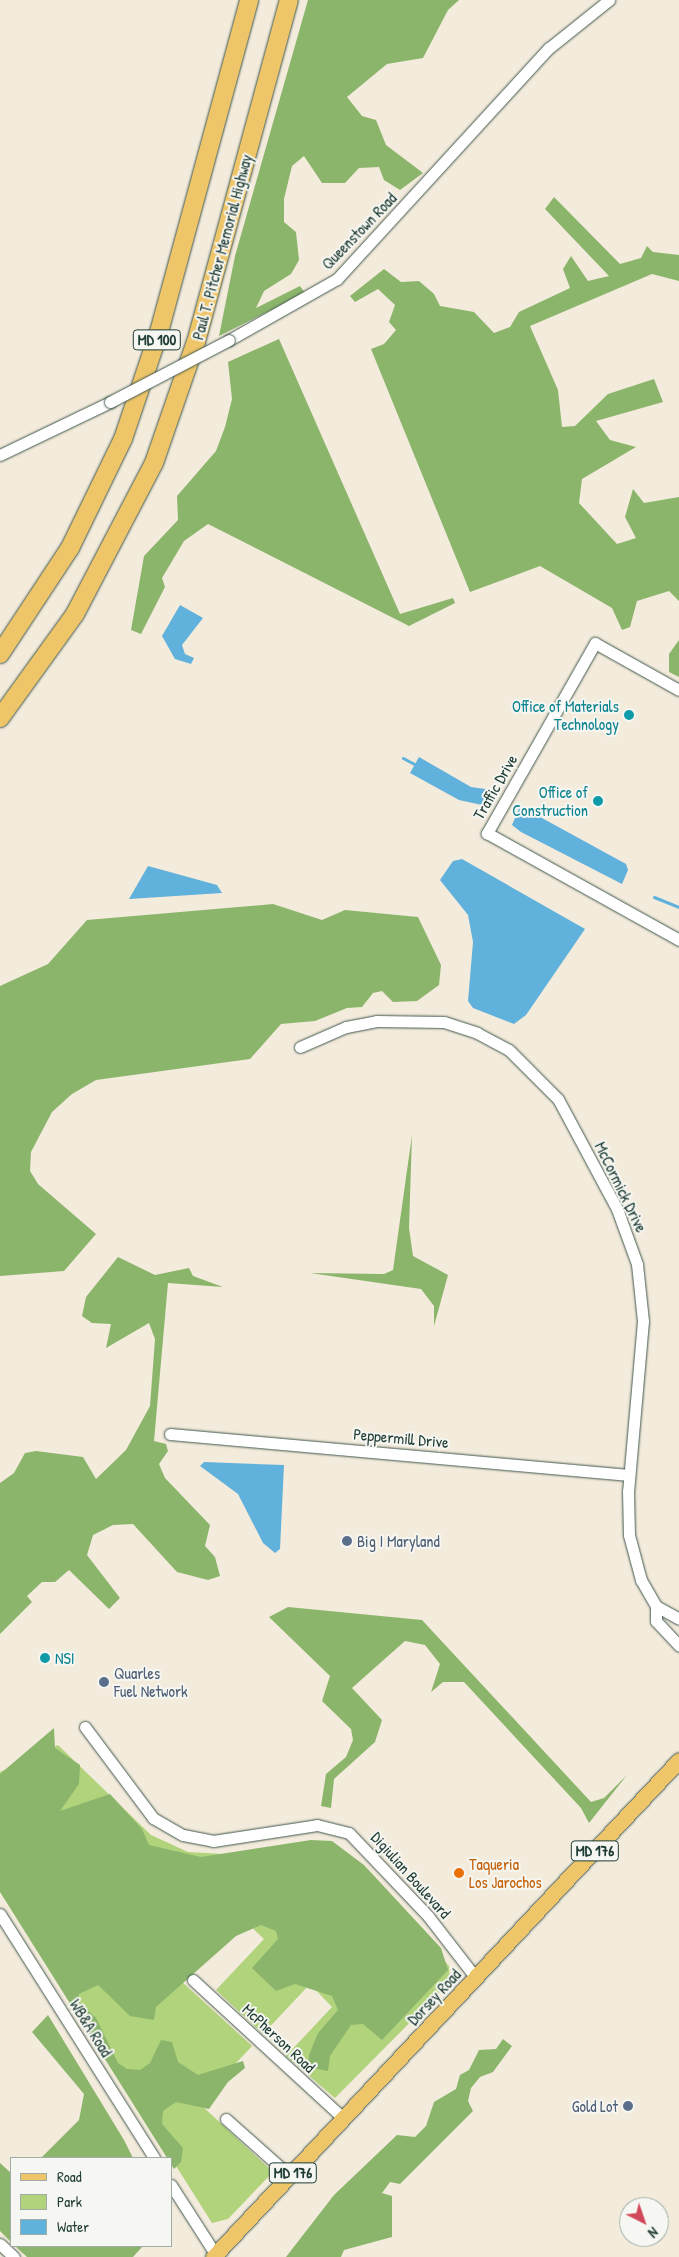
<!DOCTYPE html>
<html>
<head>
<meta charset="utf-8">
<style>
	body { margin:0 }
	#map { position:relative; width:679px; height:2257px; overflow:hidden; background:#f3ebdb; font-family:"Patrick Hand",sans-serif }
	div>[style] { position:absolute }
	.green>* { inset:0; background:#b1d37c }
	.forest>* { inset:0; background:#8cb56c }
	.water>* { inset:0; background:#60b1db }
	.stream>* { height:3px; margin:-1.5px; padding:0 1.5px; transform-origin:1.5px; border-radius:1.5px; background:#60b1db }
	.roads { filter:drop-shadow(0 0 1px #3f574d) drop-shadow(0 0 1px #3f574d) }
	.minor>* { height:11px; margin:-5.5px; padding:0 5.5px; transform-origin:5.5px; border-radius:5.5px; background:#fff }
	.major>* { height:15px; margin:-7.5px; padding:0 7.5px; transform-origin:7.5px; border-radius:7.5px; background:#eec569 }
	.highway>* { height:18px; margin:-9px; padding:0 9px; transform-origin:9px; border-radius:9px; background:#eec569 }
	.bridges { filter:drop-shadow(0 0 1px #3f574d) drop-shadow(0 0 1px #3f574d) }
	.minor-bridge>* { height:11px; margin:-5.5px; padding:0 5.5px; transform-origin:5.5px; border-radius:5.5px; background:#fff }
	.dots>* { width:14px; height:14px; translate:-50% -50%; box-sizing:border-box; border:2px solid #f6f6f2; border-radius:50% }
	span { translate:-50% -50%; white-space:nowrap; text-align:center; line-height:1.15; -webkit-text-stroke:4px #f6f6f2; paint-order:stroke }
	.shield-label span { padding:1px 4px; background:#f6f6f2; border:1px solid; border-radius:4px; -webkit-text-stroke-width:0 }
	.shield-label { font-size:15px; color:#1f3d34; font-weight:700 }
	.street-label { font-size:16px; color:#1f3d34 }
	.culture-label { font-size:16px; color:#0d838f }
	.right { translate:-100% -50%; text-align:right }
	.left { translate:0 -50%; text-align:left }
	.service-label { font-size:16px; color:#4e5e75 }
	.food-label { font-size:16px; color:#c56008 }
	.legend { position:absolute; left:10px; top:2157px; width:162px; height:90px; box-sizing:border-box; background:#f6f6f2; border:1px solid #a0aca6; margin:0; padding:6px 9px; list-style:none; font-size:15px; color:#1f3d34 }
	.legend li { display:flex; align-items:center; gap:10px; height:25px }
	.legend b { width:25px; border:1px solid #a0aca6 }
	.north { position:absolute; left:619px; top:2197px; width:50px; height:50px; box-sizing:border-box; background:#f6f6f2; border:1px solid #a0aca6; border-radius:50%; rotate:139deg; font-size:14px; font-weight:700; line-height:20px; text-align:center; color:#1f3d34 }
	.north::after { content:''; display:block; margin:auto; width:18px; height:22px; background:#d1495b; clip-path:polygon(50% 0,100% 100%,50% 72%,0 100%) }
</style>
</head>
<body>
<div id="map">
	<div class="green">
		<div style="clip-path:polygon(58px 1745px,151px 1835px,188px 1852px,354px 1861px,449px 1966px,450px 1982px,335px 2098px,286px 2056px,332px 2007px,310px 1984px,263px 2034px,216px 1990px,264px 1939px,241px 1917px,181px 1981px,252px 2046px,199px 2103px,273px 2172px,228px 2219px,212px 2223px,0 1887px,0 1772px)"></div>
	</div>
	<div class="forest">
		<div style="clip-path:polygon(308px 0,459px 0,448px 10px,423px 58px,387px 64px,347px 97px,362px 116px,376px 120px,386px 145px,423px 173px,400px 190px,384px 180px,379px 167px,359px 168px,345px 183px,322px 183px,304px 156px,292px 166px,284px 199px,284px 222px,296px 232px,299px 260px,291px 274px,264px 291px,256px 308px,300px 286px,305px 293px,219px 336px,235px 256px)"></div>
		<div style="clip-path:polygon(554px 197px,620px 264px,641px 258px,647px 246px,653px 252px,679px 255px,679px 281px,652px 274px,530px 326px,558px 390px,562px 427px,575px 426px,608px 394px,654px 379px,663px 402px,596px 421px,610px 440px,636px 447px,582px 479px,579px 503px,617px 544px,636px 538px,625px 517px,633px 489px,644px 503px,679px 497px,679px 601px,669px 591px,637px 601px,630px 627px,622px 630px,612px 608px,540px 566px,470px 592px,371px 349px,384px 344px,396px 330px,389px 322px,395px 305px,378px 289px,355px 302px,350px 296px,384px 269px,401px 282px,419px 281px,434px 294px,440px 306px,474px 312px,494px 333px,510px 327px,519px 312px,570px 288px,563px 269px,571px 256px,588px 281px,609px 276px,545px 209px)"></div>
		<div style="clip-path:polygon(279px 339px,400px 614px,453px 598px,455px 603px,409px 626px,208px 524px,184px 541px,162px 578px,165px 587px,141px 634px,131px 630px,144px 556px,178px 520px,177px 496px,216px 451px,225px 427px,232px 399px,228px 362px)"></div>
		<div style="clip-path:polygon(679px 640px,679px 677px,669px 672px,669px 654px)"></div>
		<div style="clip-path:polygon(273px 904px,322px 920px,345px 910px,418px 917px,441px 965px,439px 985px,417px 1001px,393px 1002px,382px 991px,373px 993px,362px 1007px,347px 1008px,315px 1021px,281px 1024px,250px 1059px,96px 1080px,72px 1094px,52px 1112px,31px 1152px,30px 1171px,38px 1184px,96px 1234px,64px 1271px,0 1276px,0 986px,48px 964px,87px 920px)"></div>
		<div style="clip-path:polygon(412px 1135px,409px 1228px,413px 1256px,448px 1275px,434px 1326px,434px 1306px,421px 1289px,310px 1273px,384px 1274px,393px 1270px)"></div>
		<div style="clip-path:polygon(118px 1257px,155px 1275px,189px 1268px,193px 1276px,223px 1287px,168px 1283px,154px 1441px,166px 1444px,168px 1451px,159px 1464px,165px 1478px,210px 1525px,205px 1546px,215px 1557px,220px 1576px,208px 1580px,177px 1572px,133px 1524px,113px 1525px,93px 1535px,87px 1555px,120px 1598px,109px 1609px,69px 1570px,55px 1582px,42px 1582px,27px 1596px,32px 1602px,0 1634px,0 1483px,14px 1473px,25px 1453px,36px 1451px,83px 1457px,96px 1479px,126px 1450px,150px 1406px,155px 1339px,149px 1323px,106px 1348px,111px 1324px,92px 1323px,82px 1316px,86px 1297px)"></div>
		<div style="clip-path:polygon(288px 1607px,422px 1620px,591px 1802px,604px 1798px,627px 1775px,589px 1823px,581px 1808px,464px 1682px,443px 1682px,431px 1692px,440px 1664px,425px 1645px,405px 1641px,352px 1688px,382px 1720px,375px 1742px,334px 1779px,331px 1808px,321px 1806px,326px 1774px,346px 1757px,353px 1740px,351px 1729px,322px 1701px,330px 1676px,269px 1617px)"></div>
		<div style="clip-path:polygon(54px 1728px,55px 1748px,80px 1765px,79px 1784px,60px 1811px,110px 1794px,142px 1829px,149px 1845px,201px 1857px,311px 1840px,332px 1841px,364px 1865px,441px 1948px,448px 1970px,382px 2040px,363px 2024px,351px 2025px,330px 2056px,328px 2071px,308px 2067px,309px 2055px,318px 2033px,338px 2010px,332px 1996px,295px 1984px,276px 1991px,252px 1968px,278px 1939px,276px 1931px,261px 1925px,236px 1936px,156px 2007px,154px 2020px,130px 2016px,98px 1985px,79px 1994px,79px 2002px,96px 2018px,118px 2063px,127px 2069px,140px 2070px,150px 2063px,161px 2040px,172px 2042px,178px 2062px,198px 2075px,243px 2061px,245px 2068px,228px 2082px,209px 2109px,176px 2102px,163px 2111px,162px 2124px,183px 2148px,181px 2162px,174px 2169px,0 1892px,0 1774px)"></div>
		<div style="clip-path:polygon(48px 2015px,124px 2140px,133px 2158px,41px 2158px,79px 2120px,84px 2094px,32px 2032px)"></div>
		<div style="clip-path:polygon(503px 2039px,512px 2046px,493px 2072px,480px 2077px,471px 2088px,468px 2101px,473px 2111px,400px 2184px,390px 2182px,382px 2193px,392px 2196px,392px 2237px,344px 2250px,341px 2257px,286px 2257px,334px 2195px,397px 2135px,415px 2137px,426px 2126px,434px 2102px,456px 2089px,460px 2075px,469px 2070px,479px 2050px,496px 2049px)"></div>
		<div style="clip-path:polygon(0 2163px,11px 2173px,11px 2242px,0 2231px)"></div>
		<div style="clip-path:polygon(15px 2246px,143px 2246px,133px 2257px,27px 2257px)"></div>
	</div>
	<div class="water">
		<div style="clip-path:polygon(180px 605px,203px 618px,182px 645px,185px 654px,194px 658px,191px 664px,175px 659px,162px 636px)"></div>
		<div style="clip-path:polygon(419px 757px,471px 787px,485px 789px,492px 796px,487px 806px,459px 800px,410px 773px)"></div>
		<div style="clip-path:polygon(520px 806px,626px 864px,628px 870px,622px 884px,521px 832px,512px 825px)"></div>
		<div style="clip-path:polygon(462px 859px,585px 929px,526px 1015px,514px 1024px,473px 1008px,468px 1001px,473px 942px,468px 915px,440px 880px,453px 861px)"></div>
		<div style="clip-path:polygon(148px 866px,217px 885px,222px 893px,129px 899px)"></div>
		<div style="clip-path:polygon(204px 1462px,284px 1465px,280px 1549px,275px 1553px,263px 1543px,238px 1494px,200px 1466px)"></div>
	</div>
	<div class="stream">
		<div style="left:403px;top:758px;width:17px;rotate:28deg"></div>
		<div style="left:654px;top:897px;width:27px;rotate:22deg"></div>
	</div>
	<div class="roads">
		<div class="minor">
			<div style="left:229px;top:340px;width:124px;rotate:-29.5deg"></div>
			<div style="left:337px;top:279px;width:314px;rotate:-47.5deg"></div>
			<div style="left:549px;top:48px;width:77px;rotate:-38.7deg"></div>
			<div style="left:0;top:455px;width:122px;rotate:-25.7deg"></div>
			<div style="left:679px;top:690px;width:96px;rotate:-150.8deg"></div>
			<div style="left:595px;top:643px;width:219px;rotate:119.6deg"></div>
			<div style="left:487px;top:833px;width:220px;rotate:29.1deg"></div>
			<div style="left:300px;top:1047px;width:50px;rotate:-23.5deg"></div>
			<div style="left:346px;top:1027px;width:31px;rotate:-11deg"></div>
			<div style="left:376px;top:1021px;width:68px;rotate:0.8deg"></div>
			<div style="left:444px;top:1022px;width:35px;rotate:18deg"></div>
			<div style="left:477px;top:1033px;width:36px;rotate:28deg"></div>
			<div style="left:509px;top:1050px;width:69px;rotate:45deg"></div>
			<div style="left:558px;top:1099px;width:125px;rotate:61.8deg"></div>
			<div style="left:617px;top:1209px;width:59px;rotate:70deg"></div>
			<div style="left:637px;top:1264px;width:57px;rotate:84deg"></div>
			<div style="left:643px;top:1321px;width:171px;rotate:95deg"></div>
			<div style="left:628px;top:1491px;width:44px;rotate:88.7deg"></div>
			<div style="left:629px;top:1535px;width:47px;rotate:75.1deg"></div>
			<div style="left:641px;top:1580px;width:30px;rotate:60deg"></div>
			<div style="left:656px;top:1606px;width:15px;rotate:90deg"></div>
			<div style="left:656px;top:1621px;width:34px;rotate:47deg"></div>
			<div style="left:170px;top:1434px;width:461px;rotate:5.1deg"></div>
			<div style="left:656px;top:1606px;width:26px;rotate:29deg"></div>
			<div style="left:85px;top:1727px;width:114px;rotate:53.2deg"></div>
			<div style="left:153px;top:1818px;width:34px;rotate:30deg"></div>
			<div style="left:183px;top:1835px;width:31px;rotate:11deg"></div>
			<div style="left:213px;top:1841px;width:105px;rotate:-8.7deg"></div>
			<div style="left:317px;top:1825px;width:33px;rotate:14deg"></div>
			<div style="left:349px;top:1833px;width:115px;rotate:46.4deg"></div>
			<div style="left:428px;top:1916px;width:78px;rotate:52.3deg"></div>
			<div style="left:0;top:1914px;width:289px;rotate:57.7deg"></div>
			<div style="left:193px;top:1980px;width:205px;rotate:42.6deg"></div>
			<div style="left:226px;top:2119px;width:86px;rotate:41.7deg"></div>
			<div style="left:171px;top:2185px;width:83px;rotate:57.3deg"></div>
			<div style="left:0;top:2244px;width:19px;rotate:43deg"></div>
		</div>
		<div class="major">
			<div style="left:213px;top:2257px;width:681px;rotate:-46.84deg"></div>
		</div>
		<div class="highway">
			<div style="left:0;top:654px;width:127px;rotate:-56.6deg"></div>
			<div style="left:70px;top:548px;width:121px;rotate:-64.1deg"></div>
			<div style="left:123px;top:439px;width:113px;rotate:-71.4deg"></div>
			<div style="left:159px;top:332px;width:344px;rotate:-74.8deg"></div>
			<div style="left:0;top:718px;width:128px;rotate:-54.2deg"></div>
			<div style="left:75px;top:614px;width:170px;rotate:-62.4deg"></div>
			<div style="left:154px;top:463px;width:128px;rotate:-70.9deg"></div>
			<div style="left:196px;top:342px;width:354px;rotate:-74.8deg"></div>
		</div>
	</div>
	<div class="bridges">
		<div class="minor-bridge">
			<div style="left:110px;top:402px;width:134px;rotate:-27.5deg"></div>
		</div>
	</div>
	<div class="dots">
		<div style="left:629px;top:715px;background:#0f9aa8"></div>
		<div style="left:598px;top:801px;background:#0f9aa8"></div>
		<div style="left:347px;top:1541px;background:#5c6f8a"></div>
		<div style="left:45px;top:1658px;background:#0f9aa8"></div>
		<div style="left:104px;top:1682px;background:#5c6f8a"></div>
		<div style="left:459px;top:1873px;background:#e8710a"></div>
		<div style="left:628px;top:2106px;background:#5c6f8a"></div>
	</div>
	<div class="shield-label">
		<span style="left:157px;top:340px">MD 100</span>
		<span style="left:595px;top:1851px">MD 176</span>
		<span style="left:293px;top:2173px">MD 176</span>
	</div>
	<div class="street-label">
		<span style="left:359px;top:231px;rotate:-46deg">Queenstown Road</span>
		<span style="left:222px;top:247px;rotate:-75deg">Paul T. Pitcher Memorial Highway</span>
		<span style="left:495px;top:787px;rotate:-60deg">Traffic Drive</span>
		<span style="left:621px;top:1187px;rotate:64deg">McCormick Drive</span>
		<span style="left:401px;top:1438px;rotate:5deg">Peppermill Drive</span>
		<span style="left:411px;top:1875px;rotate:48deg">Digiulian Boulevard</span>
		<span style="left:434px;top:1997px;rotate:-47deg">Dorsey Road</span>
		<span style="left:91px;top:2028px;rotate:58deg">WB&amp;A Road</span>
		<span style="left:279px;top:2038px;rotate:43deg">McPherson Road</span>
	</div>
	<div class="culture-label">
		<span class="right" style="left:619px;top:715px">Office of Materials<br>Technology</span>
		<span class="right" style="left:588px;top:801px">Office of<br>Construction</span>
		<span class="left" style="left:55px;top:1658px">NSI</span>
	</div>
	<div class="service-label">
		<span class="left" style="left:357px;top:1541px">Big I Maryland</span>
		<span class="left" style="left:114px;top:1682px">Quarles<br>Fuel Network</span>
		<span class="right" style="left:618px;top:2106px">Gold Lot</span>
	</div>
	<div class="food-label">
		<span class="left" style="left:469px;top:1873px">Taqueria<br>Los Jarochos</span>
	</div>
	<ul class="legend">
	<li><b style="height:6px;background:#eec569"></b>Road</li>
	<li><b style="height:14px;background:#b1d37c"></b>Park</li>
	<li><b style="height:14px;background:#60b1db"></b>Water</li>
	</ul>
	<div class="north">N</div>
</div>
</body>
</html>
